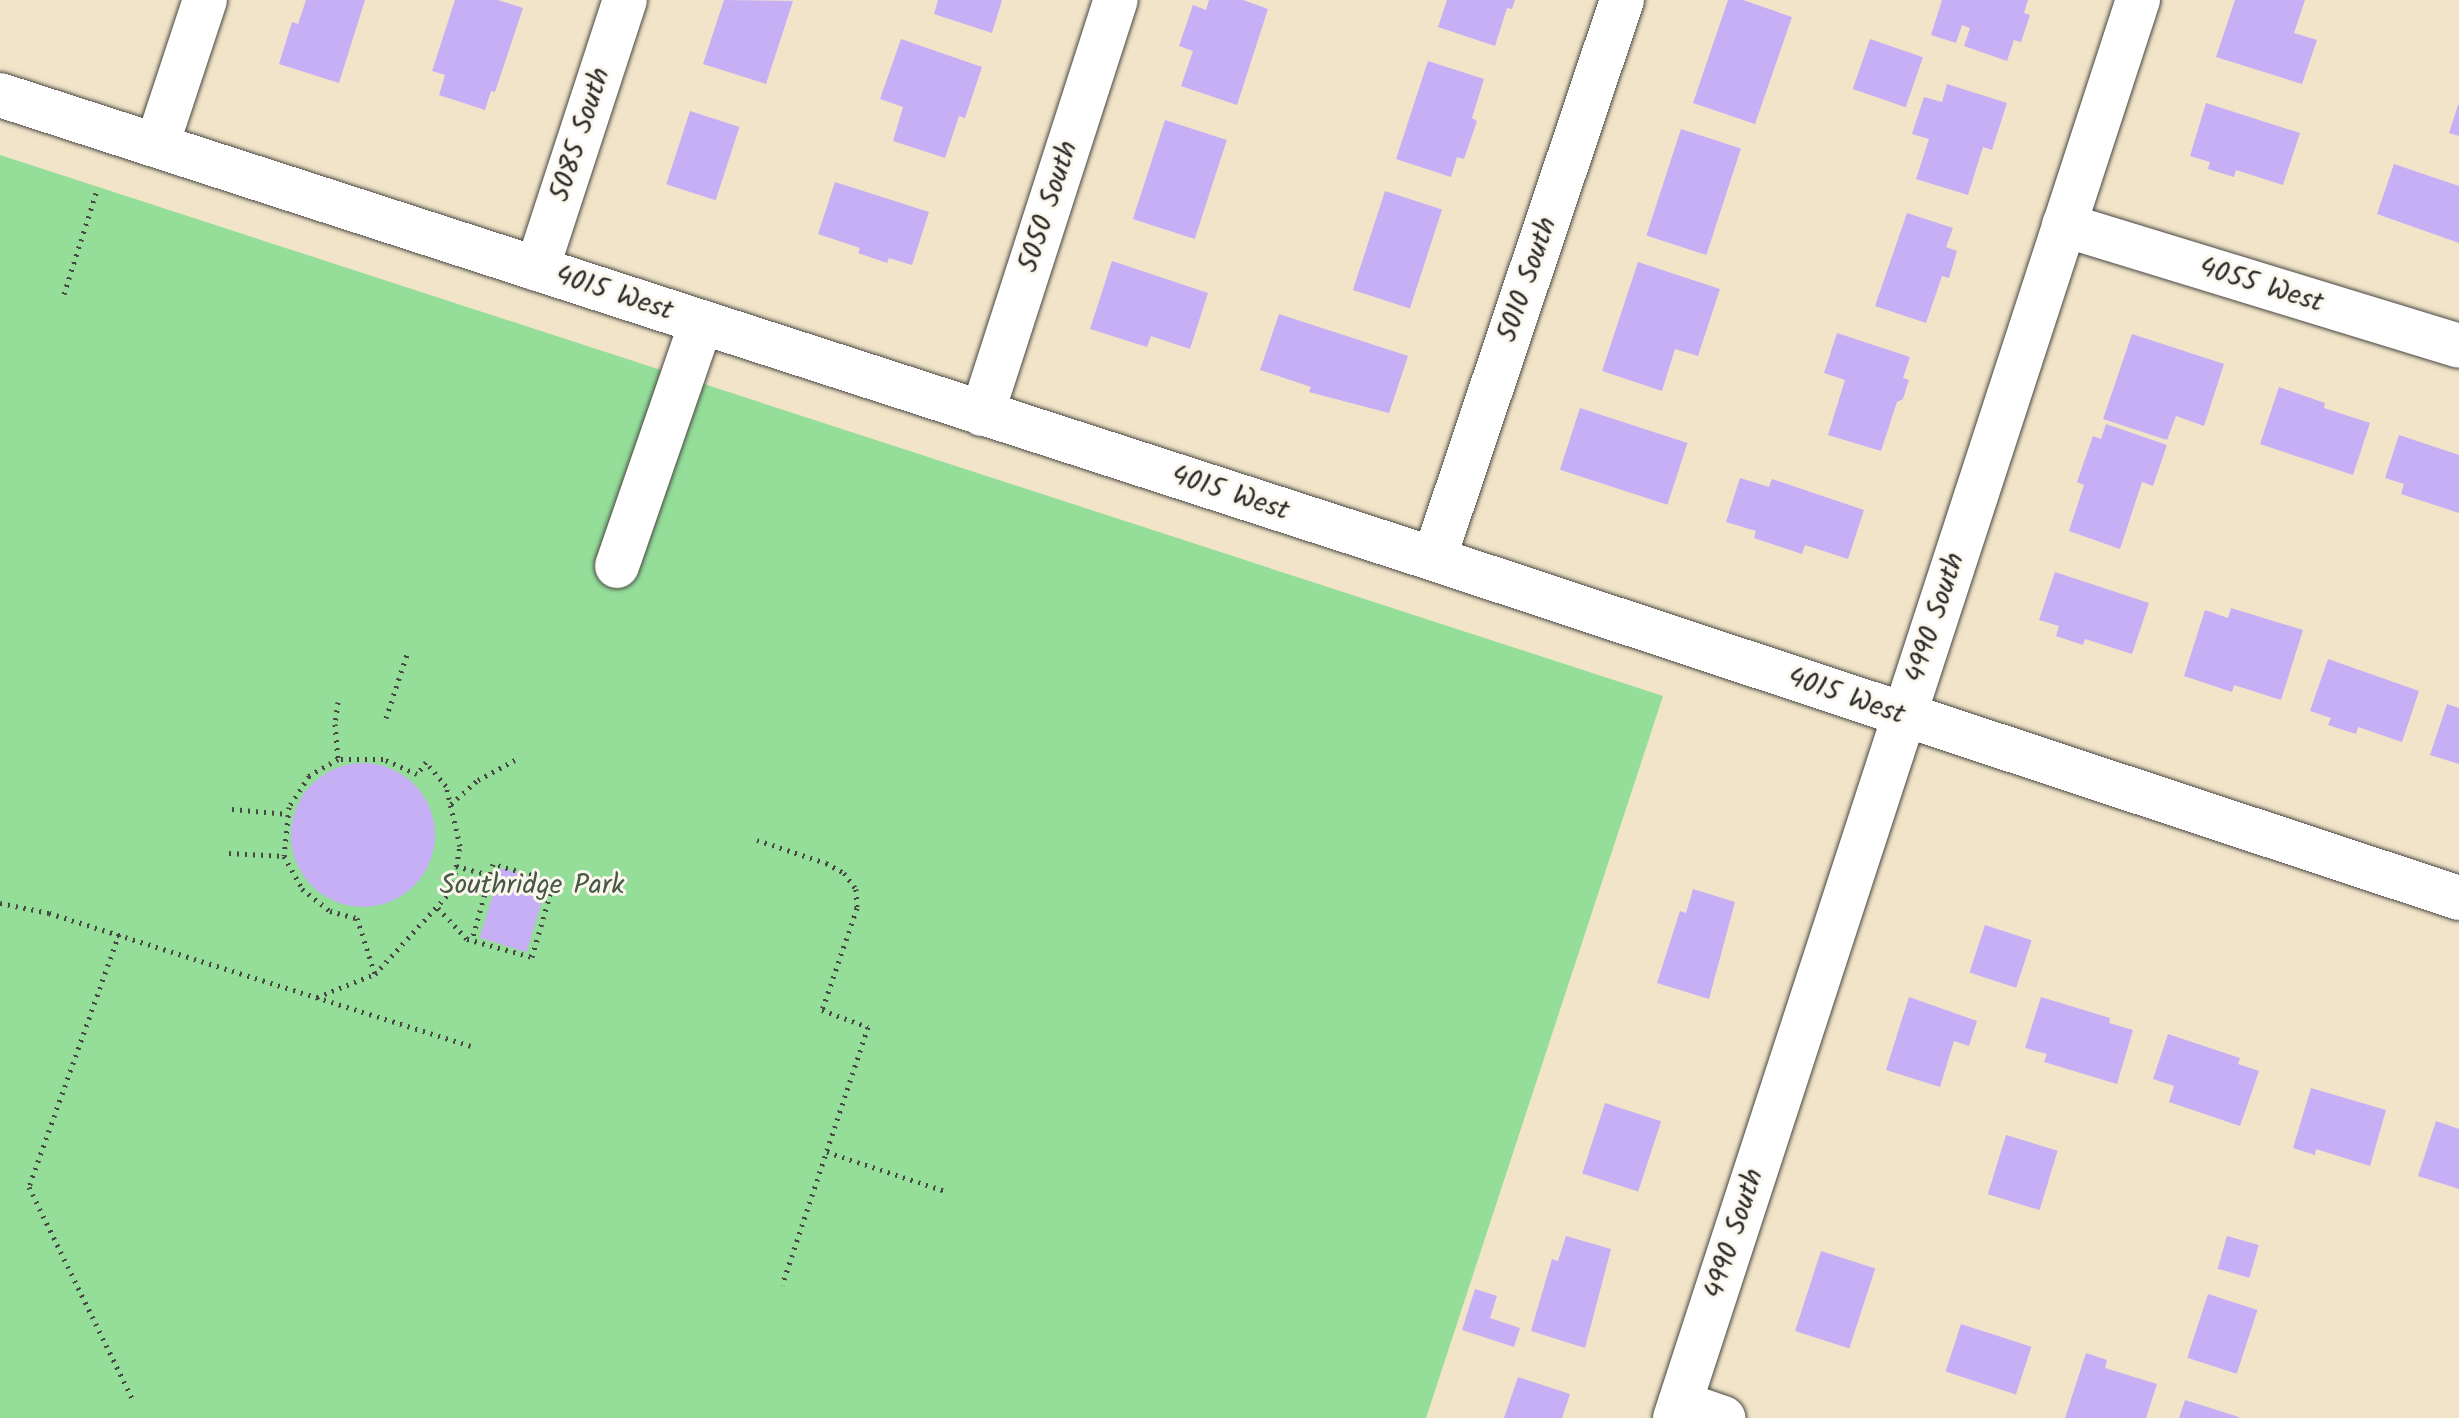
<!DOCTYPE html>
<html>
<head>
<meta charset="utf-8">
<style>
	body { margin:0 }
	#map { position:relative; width:2459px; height:1418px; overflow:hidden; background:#f1e4c8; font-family:Kalam,sans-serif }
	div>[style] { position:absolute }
	.green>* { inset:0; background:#94de99 }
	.building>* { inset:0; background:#c7aff6; transform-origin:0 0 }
	.round { border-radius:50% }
	.path>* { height:5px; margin-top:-2.5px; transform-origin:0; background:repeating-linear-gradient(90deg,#494743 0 2px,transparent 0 8px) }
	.roads { filter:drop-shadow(0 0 2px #494743) drop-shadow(0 0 2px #494743) }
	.minor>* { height:44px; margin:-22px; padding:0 22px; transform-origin:22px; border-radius:22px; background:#fff }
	span { translate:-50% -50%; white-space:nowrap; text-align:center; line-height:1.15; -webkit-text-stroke:6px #fbf7ec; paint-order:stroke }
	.street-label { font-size:28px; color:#2b2b2b }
	.park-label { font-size:28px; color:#455846 }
</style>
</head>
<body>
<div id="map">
	<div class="green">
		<div style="clip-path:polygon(0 155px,1663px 696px,1426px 1418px,0 1418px)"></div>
	</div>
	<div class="building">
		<div style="clip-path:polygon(306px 0,365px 0,339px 83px,279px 64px,292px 22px,298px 24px)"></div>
		<div style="clip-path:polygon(455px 0,498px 0,523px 8px,495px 92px,491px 91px,485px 110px,439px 95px,445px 75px,432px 71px)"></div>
		<div style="clip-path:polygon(724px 0,793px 1px,766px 84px,703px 64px)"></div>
		<div style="clip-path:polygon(938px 0,1002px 0,992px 33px,934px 14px)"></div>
		<div style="clip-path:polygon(1209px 0,1243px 0,1268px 9px,1237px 105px,1181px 86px,1193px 51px,1179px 46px,1193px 5px,1206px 10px)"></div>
		<div style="clip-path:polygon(1447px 0,1515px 0,1512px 9px,1507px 8px,1495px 46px,1438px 27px)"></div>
		<div style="clip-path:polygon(1728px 0,1743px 0,1792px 17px,1755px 124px,1693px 103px)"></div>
		<div style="clip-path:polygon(1942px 0,2028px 0,2024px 13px,2030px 15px,2021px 42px,2014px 40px,2007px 61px,1964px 46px,1970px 28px,1962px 25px,1956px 43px,1931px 35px)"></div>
		<div style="clip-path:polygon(2235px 0,2305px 0,2294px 33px,2317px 40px,2302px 84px,2216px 57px)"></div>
		<div style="clip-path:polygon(901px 39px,982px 67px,965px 118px,959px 116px,945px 158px,893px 141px,903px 107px,880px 99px)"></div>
		<div style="left:1870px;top:39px;width:56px;height:53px;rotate:19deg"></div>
		<div style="clip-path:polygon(1428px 61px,1484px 79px,1472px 118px,1477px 121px,1464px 159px,1457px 157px,1451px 177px,1396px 159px)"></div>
		<div style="clip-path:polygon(1947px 84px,2007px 103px,1992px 150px,1983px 147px,1968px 195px,1916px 179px,1929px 139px,1912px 134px,1924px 97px,1942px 102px)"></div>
		<div style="clip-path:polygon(2206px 103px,2300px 133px,2283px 185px,2236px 170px,2234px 177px,2208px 169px,2210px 162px,2190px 156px)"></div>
		<div style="clip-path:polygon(2458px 105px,2459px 105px,2459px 136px,2449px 133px)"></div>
		<div style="left:690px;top:111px;width:52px;height:77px;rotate:18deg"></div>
		<div style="left:1165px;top:120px;width:65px;height:104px;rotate:18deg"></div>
		<div style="left:1681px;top:129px;width:63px;height:112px;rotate:18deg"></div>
		<div style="clip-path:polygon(2394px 164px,2459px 186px,2459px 243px,2377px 214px)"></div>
		<div style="clip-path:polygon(835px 182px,929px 212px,912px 265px,889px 258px,887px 263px,858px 253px,860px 248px,818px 234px)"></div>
		<div style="left:1385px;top:191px;width:60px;height:104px;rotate:18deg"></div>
		<div style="clip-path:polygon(1907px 213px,1953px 228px,1946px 247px,1957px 251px,1949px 278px,1942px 276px,1926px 323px,1875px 306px)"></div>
		<div style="clip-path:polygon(1112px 261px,1208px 293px,1190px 349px,1151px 336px,1147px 347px,1090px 329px)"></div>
		<div style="clip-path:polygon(1638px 262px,1720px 289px,1698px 356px,1675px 349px,1662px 391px,1602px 371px)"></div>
		<div style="clip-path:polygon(1279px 314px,1408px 356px,1389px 413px,1309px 392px,1311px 387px,1260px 370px)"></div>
		<div style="clip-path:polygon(1837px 333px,1910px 357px,1903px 378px,1909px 380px,1903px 399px,1897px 402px,1881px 451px,1828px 435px,1845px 380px,1824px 373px)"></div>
		<div style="clip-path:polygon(2132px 334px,2224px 364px,2204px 426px,2176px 416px,2167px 440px,2103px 419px)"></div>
		<div style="clip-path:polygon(2279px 387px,2325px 403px,2324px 408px,2370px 423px,2353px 475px,2260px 444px)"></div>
		<div style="left:1580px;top:408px;width:113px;height:65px;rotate:18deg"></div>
		<div style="clip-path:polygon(2106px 424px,2167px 445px,2153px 486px,2142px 482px,2120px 549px,2069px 531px,2084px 485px,2077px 482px,2093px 436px,2101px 439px)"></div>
		<div style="clip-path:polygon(2399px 435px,2459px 455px,2459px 513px,2401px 494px,2404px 484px,2385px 478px)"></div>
		<div style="clip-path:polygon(1740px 478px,1769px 487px,1772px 479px,1864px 510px,1848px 559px,1805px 545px,1802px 554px,1754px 538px,1756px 531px,1726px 522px)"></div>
		<div style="clip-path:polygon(2055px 572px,2149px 603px,2132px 654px,2085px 639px,2083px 645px,2056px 636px,2059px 626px,2039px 620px)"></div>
		<div style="clip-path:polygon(2231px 608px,2303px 630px,2281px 700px,2234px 685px,2232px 692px,2184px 676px,2205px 610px,2228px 618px)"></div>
		<div style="clip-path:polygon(2328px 659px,2419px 691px,2402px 742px,2358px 727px,2356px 734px,2328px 725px,2331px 718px,2310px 711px)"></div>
		<div style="clip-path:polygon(2447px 704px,2459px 708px,2459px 764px,2430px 755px)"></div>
		<div class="round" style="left:291px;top:763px;width:144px;height:144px"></div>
		<div style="left:501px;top:868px;width:49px;height:73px;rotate:17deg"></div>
		<div style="clip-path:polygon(1693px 889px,1735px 902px,1709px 999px,1657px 983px,1680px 911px,1686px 913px)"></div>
		<div style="left:1985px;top:925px;width:49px;height:50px;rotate:18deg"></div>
		<div style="clip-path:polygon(1909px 997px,1977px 1021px,1969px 1046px,1954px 1041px,1940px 1087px,1886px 1070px)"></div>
		<div style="clip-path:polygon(2041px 997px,2110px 1018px,2109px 1023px,2133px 1030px,2117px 1084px,2044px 1062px,2047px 1054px,2025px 1048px)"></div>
		<div style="clip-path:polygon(2168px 1034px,2240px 1058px,2238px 1064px,2259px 1071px,2240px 1126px,2169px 1102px,2174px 1086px,2153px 1079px)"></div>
		<div style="clip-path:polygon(2311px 1088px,2386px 1110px,2370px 1166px,2316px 1149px,2315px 1155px,2293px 1148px)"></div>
		<div style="left:1605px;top:1103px;width:59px;height:74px;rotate:18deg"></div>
		<div style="clip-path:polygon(2436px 1121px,2459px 1129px,2459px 1189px,2418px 1176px)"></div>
		<div style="left:2006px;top:1135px;width:54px;height:62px;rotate:17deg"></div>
		<div style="clip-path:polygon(1566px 1236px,1611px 1249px,1585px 1348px,1531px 1331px,1552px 1259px,1558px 1261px)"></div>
		<div style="left:2227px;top:1236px;width:33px;height:34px;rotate:16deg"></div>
		<div style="left:1821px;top:1251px;width:57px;height:84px;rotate:18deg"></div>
		<div style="clip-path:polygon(1475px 1289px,1497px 1296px,1490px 1318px,1520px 1328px,1514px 1347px,1462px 1330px)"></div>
		<div style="left:2208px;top:1294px;width:52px;height:67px;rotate:18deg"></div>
		<div style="left:1961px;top:1324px;width:74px;height:50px;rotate:18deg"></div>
		<div style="clip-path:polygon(2086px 1353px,2107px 1360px,2105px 1368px,2157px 1384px,2146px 1418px,2065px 1418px)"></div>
		<div style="clip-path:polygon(1518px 1377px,1570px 1394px,1562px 1418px,1504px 1418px)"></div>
		<div style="clip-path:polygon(2185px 1400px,2239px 1417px,2239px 1418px,2179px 1418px)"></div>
	</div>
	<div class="path">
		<div style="left:64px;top:294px;width:106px;rotate:-72.4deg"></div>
		<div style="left:338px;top:702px;width:22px;rotate:98deg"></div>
		<div style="left:335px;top:724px;width:35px;rotate:85deg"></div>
		<div style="left:386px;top:718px;width:67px;rotate:-71.8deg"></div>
		<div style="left:451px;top:804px;width:36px;rotate:-42deg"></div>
		<div style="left:478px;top:780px;width:42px;rotate:-28.4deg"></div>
		<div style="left:232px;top:809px;width:56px;rotate:5.1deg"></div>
		<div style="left:757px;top:840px;width:73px;rotate:18.4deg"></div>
		<div style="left:826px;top:863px;width:21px;rotate:29deg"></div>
		<div style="left:844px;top:873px;width:20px;rotate:53deg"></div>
		<div style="left:856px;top:889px;width:19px;rotate:87deg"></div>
		<div style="left:857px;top:908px;width:108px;rotate:108.9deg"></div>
		<div style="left:822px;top:1010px;width:49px;rotate:20.3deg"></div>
		<div style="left:868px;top:1027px;width:272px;rotate:108.4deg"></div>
		<div style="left:229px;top:853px;width:55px;rotate:3.1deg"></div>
		<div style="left:456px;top:866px;width:35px;rotate:15deg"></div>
		<div style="left:0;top:903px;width:50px;rotate:11.5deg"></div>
		<div style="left:49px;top:913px;width:442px;rotate:17.5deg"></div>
		<div style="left:438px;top:908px;width:42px;rotate:46.9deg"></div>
		<div style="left:467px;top:939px;width:67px;rotate:15.5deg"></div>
		<div style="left:532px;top:957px;width:79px;rotate:-73.9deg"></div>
		<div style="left:554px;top:881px;width:63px;rotate:-164.4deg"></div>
		<div style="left:493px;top:864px;width:79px;rotate:105.4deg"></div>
		<div style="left:119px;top:934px;width:269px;rotate:109.6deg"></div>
		<div style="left:29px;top:1187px;width:235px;rotate:64deg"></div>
		<div style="left:317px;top:997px;width:62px;rotate:-21.6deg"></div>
		<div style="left:375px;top:974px;width:114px;rotate:-47.5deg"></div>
		<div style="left:452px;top:890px;width:45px;rotate:-79.7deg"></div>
		<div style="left:460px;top:846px;width:62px;rotate:-103.1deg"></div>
		<div style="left:446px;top:786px;width:31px;rotate:-130deg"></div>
		<div style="left:426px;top:762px;width:15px;rotate:127deg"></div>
		<div style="left:417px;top:774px;width:37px;rotate:-156deg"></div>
		<div style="left:383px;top:759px;width:45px;rotate:180deg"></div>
		<div style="left:338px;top:759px;width:34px;rotate:150deg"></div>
		<div style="left:309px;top:776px;width:37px;rotate:123deg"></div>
		<div style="left:289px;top:807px;width:49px;rotate:95.8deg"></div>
		<div style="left:284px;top:856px;width:38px;rotate:61deg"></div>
		<div style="left:302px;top:889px;width:36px;rotate:38deg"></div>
		<div style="left:330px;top:911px;width:28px;rotate:15deg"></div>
		<div style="left:357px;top:918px;width:59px;rotate:72.2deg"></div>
		<div style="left:827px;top:1152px;width:124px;rotate:18.3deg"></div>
	</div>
	<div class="roads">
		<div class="minor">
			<div style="left:0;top:95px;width:1507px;rotate:17.93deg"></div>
			<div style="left:1434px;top:559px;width:1080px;rotate:18.3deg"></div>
			<div style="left:157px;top:145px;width:153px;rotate:-71.7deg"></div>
			<div style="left:2064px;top:225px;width:413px;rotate:17deg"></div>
			<div style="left:537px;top:269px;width:283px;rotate:-71.9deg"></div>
			<div style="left:982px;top:414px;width:435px;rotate:-72.1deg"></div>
			<div style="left:1434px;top:559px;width:590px;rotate:-71.41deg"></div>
			<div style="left:617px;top:566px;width:257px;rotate:-70.9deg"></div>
			<div style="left:1680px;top:1403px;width:46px;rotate:19.2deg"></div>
			<div style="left:1675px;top:1418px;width:1492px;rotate:-71.92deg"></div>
		</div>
	</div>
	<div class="street-label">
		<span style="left:581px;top:135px;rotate:-72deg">5085 South</span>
		<span style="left:1049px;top:207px;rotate:-72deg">5050 South</span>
		<span style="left:1528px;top:280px;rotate:-71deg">5010 South</span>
		<span style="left:2261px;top:286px;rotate:17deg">4055 West</span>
		<span style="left:614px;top:294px;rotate:18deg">4015 West</span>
		<span style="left:1230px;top:494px;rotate:18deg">4015 West</span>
		<span style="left:1936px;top:618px;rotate:-72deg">4990 South</span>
		<span style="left:1846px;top:697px;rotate:19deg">4015 West</span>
		<span style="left:1735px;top:1234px;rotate:-72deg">4990 South</span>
	</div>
	<div class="park-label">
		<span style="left:532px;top:886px">Southridge Park</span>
	</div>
</div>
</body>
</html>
